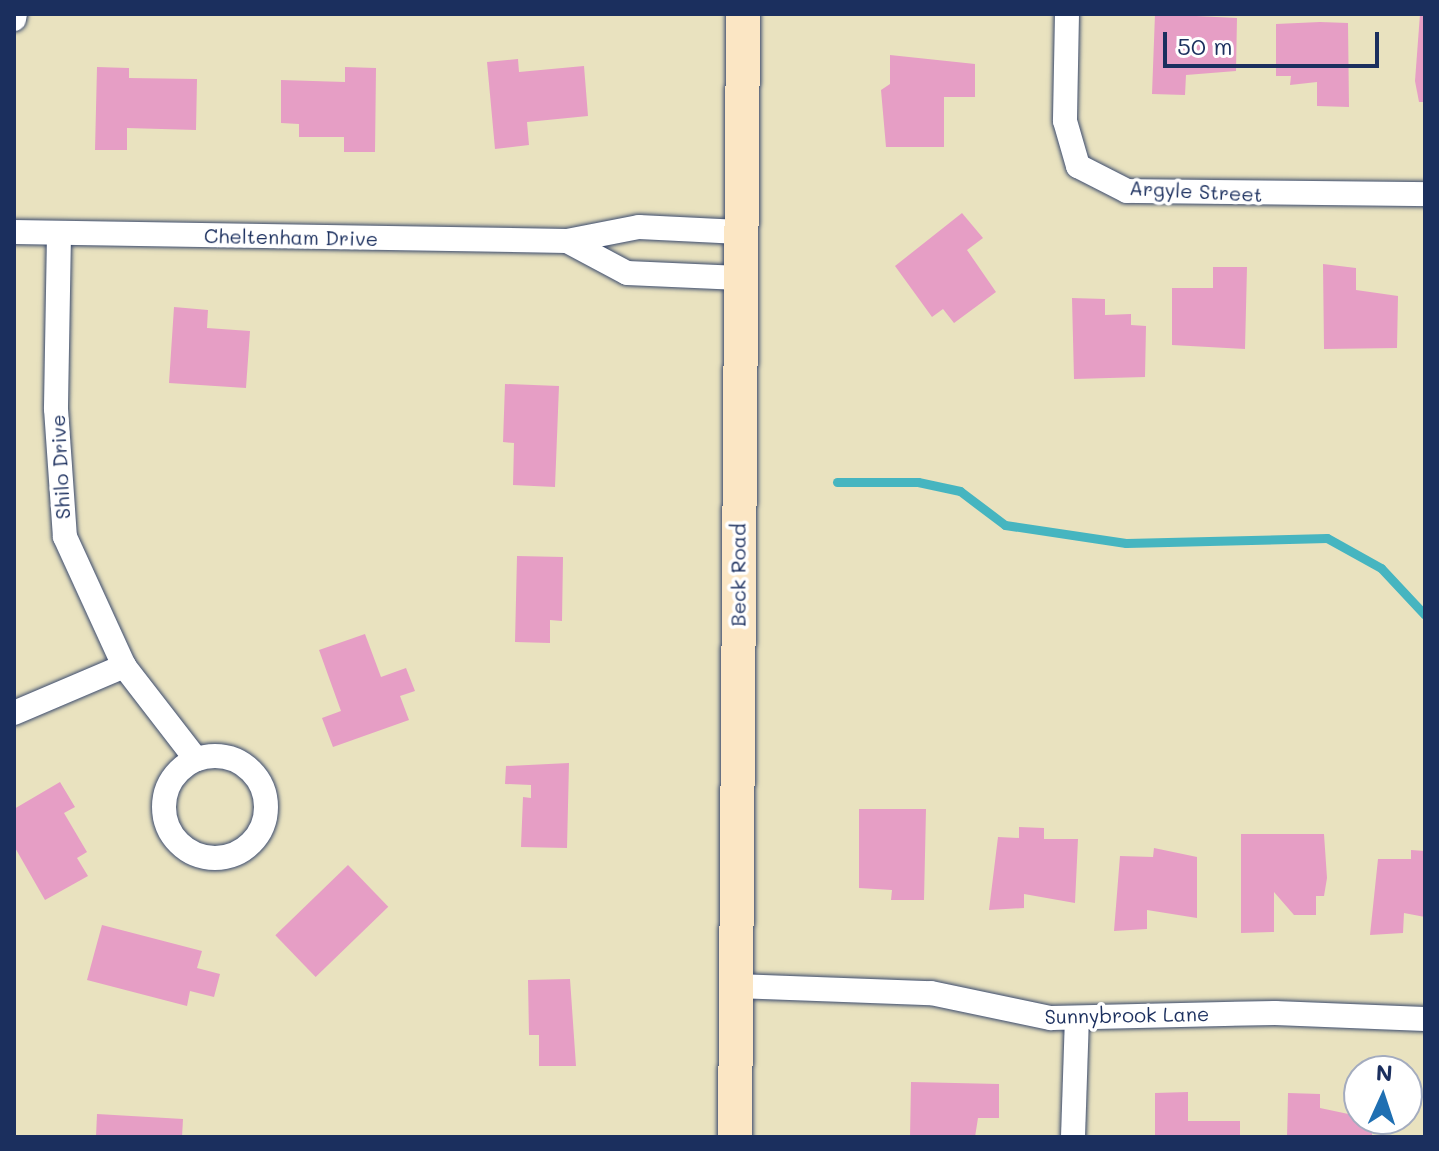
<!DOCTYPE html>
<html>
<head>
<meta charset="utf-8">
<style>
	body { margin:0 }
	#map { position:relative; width:1439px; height:1151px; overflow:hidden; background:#e9e2bf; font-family:Mali,sans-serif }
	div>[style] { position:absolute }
	.stream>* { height:9px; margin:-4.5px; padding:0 4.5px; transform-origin:4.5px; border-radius:4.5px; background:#46b5c0 }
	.building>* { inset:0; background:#e69ec5; transform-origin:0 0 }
	.roads { filter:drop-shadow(0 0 2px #3a4a6d) drop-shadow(0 0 2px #3a4a6d) }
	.street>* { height:24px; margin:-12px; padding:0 12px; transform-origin:12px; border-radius:12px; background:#fff }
	.street>.ring { margin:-12px; padding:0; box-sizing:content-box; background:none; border:24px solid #fff; border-radius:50% }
	.secondary>* { height:34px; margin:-17px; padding:0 17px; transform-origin:17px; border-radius:17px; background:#fbe6c4 }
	span { translate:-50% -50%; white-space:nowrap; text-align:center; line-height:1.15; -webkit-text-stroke:7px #fff; paint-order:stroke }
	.street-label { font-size:20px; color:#1b2f5e }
	.frame { position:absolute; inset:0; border:16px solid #1b2f5e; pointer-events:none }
	.north { position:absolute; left:1343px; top:1055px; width:80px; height:80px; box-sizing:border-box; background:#fff; border:2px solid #a4acbf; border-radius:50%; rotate:3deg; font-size:22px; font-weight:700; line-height:32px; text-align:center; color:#1b2f5e }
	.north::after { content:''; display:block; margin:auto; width:28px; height:36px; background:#1f6fb2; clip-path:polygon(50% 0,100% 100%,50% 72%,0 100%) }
	.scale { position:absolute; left:1163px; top:32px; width:216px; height:36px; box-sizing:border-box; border:4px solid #1b2f5e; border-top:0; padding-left:10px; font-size:24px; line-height:28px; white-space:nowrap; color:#1b2f5e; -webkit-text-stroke:6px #fff; paint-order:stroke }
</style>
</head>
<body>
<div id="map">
	<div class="stream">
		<div style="left:837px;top:482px;width:81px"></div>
		<div style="left:918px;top:482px;width:43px;rotate:12.1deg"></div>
		<div style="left:960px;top:491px;width:56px;rotate:37.1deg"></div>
		<div style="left:1005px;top:525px;width:122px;rotate:8.5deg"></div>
		<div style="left:1126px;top:543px;width:201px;rotate:-1.4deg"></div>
		<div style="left:1327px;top:538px;width:62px;rotate:29.1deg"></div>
		<div style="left:1381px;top:568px;width:64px;rotate:46.9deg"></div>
	</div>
	<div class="building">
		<div style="clip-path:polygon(1155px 14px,1237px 18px,1236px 71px,1186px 75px,1185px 95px,1152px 94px)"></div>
		<div style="clip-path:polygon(1420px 14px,1425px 14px,1425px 102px,1419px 102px,1415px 81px)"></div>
		<div style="clip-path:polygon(1320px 22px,1348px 23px,1349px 107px,1317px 106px,1317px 82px,1290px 85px,1291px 76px,1276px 76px,1276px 24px)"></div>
		<div style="clip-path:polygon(890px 55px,975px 64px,975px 97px,944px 97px,944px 147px,886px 147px,881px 90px,890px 84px)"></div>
		<div style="clip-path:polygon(518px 59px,519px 72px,584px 66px,588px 116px,527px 122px,529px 145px,495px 149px,487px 62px)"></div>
		<div style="clip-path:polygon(97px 67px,129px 68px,129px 78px,197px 79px,196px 130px,127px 128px,127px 150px,95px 150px)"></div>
		<div style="clip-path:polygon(345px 67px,376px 68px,375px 152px,344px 152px,344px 137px,299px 137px,299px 124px,281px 123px,281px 80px,345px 82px)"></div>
		<div style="clip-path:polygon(962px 213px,983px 238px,967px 250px,996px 292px,954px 323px,943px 309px,932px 317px,895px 266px)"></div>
		<div style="clip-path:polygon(1323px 264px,1356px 268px,1356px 290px,1398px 296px,1397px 348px,1324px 349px)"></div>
		<div style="clip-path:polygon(1213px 267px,1247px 267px,1245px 349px,1172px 345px,1172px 288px,1213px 288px)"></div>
		<div style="clip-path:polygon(1072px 298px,1105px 299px,1105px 315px,1131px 314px,1131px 325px,1146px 326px,1145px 377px,1074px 379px)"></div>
		<div style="clip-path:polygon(174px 307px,208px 310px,207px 328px,250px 331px,246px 388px,169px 383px)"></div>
		<div style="clip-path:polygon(505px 384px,559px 386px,555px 487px,513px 485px,514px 443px,503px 442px)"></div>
		<div style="clip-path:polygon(517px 556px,563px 557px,562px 621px,550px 620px,550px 643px,515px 642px)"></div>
		<div style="clip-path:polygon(365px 634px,381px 677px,406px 668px,415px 691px,400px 696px,409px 720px,333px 747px,322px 718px,341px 711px,319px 650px)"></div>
		<div style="clip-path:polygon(569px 763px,567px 848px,521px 847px,523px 797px,531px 798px,531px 785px,505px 784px,506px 766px)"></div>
		<div style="clip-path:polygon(60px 782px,75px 807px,64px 813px,87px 852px,77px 858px,88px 876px,45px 900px,14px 846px,14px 809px)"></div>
		<div style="clip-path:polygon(859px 809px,926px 809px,924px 900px,891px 900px,892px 890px,859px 888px)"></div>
		<div style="clip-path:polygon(1019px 827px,1044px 828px,1044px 839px,1078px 839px,1075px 903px,1024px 894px,1024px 908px,989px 910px,998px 837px,1019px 838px)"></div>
		<div style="clip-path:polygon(1241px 834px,1324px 834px,1327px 878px,1324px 896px,1316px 896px,1316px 915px,1294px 915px,1274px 892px,1274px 932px,1241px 933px)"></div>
		<div style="clip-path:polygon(1154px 848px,1197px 857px,1197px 918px,1147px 910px,1147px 929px,1114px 931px,1120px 856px,1153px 857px)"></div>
		<div style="clip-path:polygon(1411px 850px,1425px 851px,1425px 917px,1404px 913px,1403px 933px,1370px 935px,1378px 859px,1411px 859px)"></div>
		<div style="left:348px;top:865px;width:58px;height:101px;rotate:46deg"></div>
		<div style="clip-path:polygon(102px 925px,202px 951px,197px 968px,220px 974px,214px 997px,190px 991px,187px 1006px,87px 980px)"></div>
		<div style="clip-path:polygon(570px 979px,576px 1066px,539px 1066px,539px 1035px,529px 1035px,528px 980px)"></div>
		<div style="clip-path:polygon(911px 1082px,999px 1084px,999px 1118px,978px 1118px,975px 1137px,910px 1137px)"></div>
		<div style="clip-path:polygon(1188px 1092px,1188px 1121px,1240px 1121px,1240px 1137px,1155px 1137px,1155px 1093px)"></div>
		<div style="clip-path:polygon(1288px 1093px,1320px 1094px,1320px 1108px,1372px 1119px,1372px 1137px,1287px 1137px)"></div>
		<div style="clip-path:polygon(97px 1114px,183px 1119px,182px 1137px,96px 1137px)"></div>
	</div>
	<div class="roads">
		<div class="street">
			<div style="left:1067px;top:14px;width:107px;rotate:91.1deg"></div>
			<div style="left:1065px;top:121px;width:47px;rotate:73.9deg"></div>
			<div style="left:1078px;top:166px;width:55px;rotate:27deg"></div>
			<div style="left:1127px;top:191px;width:298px;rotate:0.6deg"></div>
			<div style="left:14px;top:19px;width:5px;rotate:-79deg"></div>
			<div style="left:14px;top:232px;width:553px;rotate:0.93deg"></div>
			<div style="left:567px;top:241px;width:73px;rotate:-11deg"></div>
			<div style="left:639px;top:227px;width:101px;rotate:2.8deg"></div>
			<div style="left:59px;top:234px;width:175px;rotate:91deg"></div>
			<div style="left:56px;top:409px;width:128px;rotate:86deg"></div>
			<div style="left:65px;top:537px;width:142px;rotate:65.4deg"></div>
			<div style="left:124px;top:666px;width:118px;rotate:52.3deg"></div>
			<div style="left:567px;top:241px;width:68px;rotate:28.1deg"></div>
			<div style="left:627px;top:273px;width:113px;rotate:2.5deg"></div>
			<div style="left:14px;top:713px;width:120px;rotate:-23.1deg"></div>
			<div class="ring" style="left:164px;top:756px;width:78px;height:78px"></div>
			<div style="left:736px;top:986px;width:195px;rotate:2.1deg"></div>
			<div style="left:931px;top:993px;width:123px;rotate:11.8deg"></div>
			<div style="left:1051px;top:1018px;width:224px;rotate:-1.3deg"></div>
			<div style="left:1275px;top:1013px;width:150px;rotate:2.3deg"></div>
			<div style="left:1073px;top:1137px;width:119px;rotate:-88.1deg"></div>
		</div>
		<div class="secondary">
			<div style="left:735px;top:1137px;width:1123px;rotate:-89.59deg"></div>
		</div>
	</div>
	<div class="street-label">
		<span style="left:1196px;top:191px;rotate:3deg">Argyle Street</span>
		<span style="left:291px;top:237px;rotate:1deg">Cheltenham Drive</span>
		<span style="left:60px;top:467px;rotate:-93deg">Shilo Drive</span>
		<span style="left:738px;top:575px;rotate:-90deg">Beck Road</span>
		<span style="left:1127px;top:1015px;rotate:-1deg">Sunnybrook Lane</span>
	</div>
	<div class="frame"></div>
	<div class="north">N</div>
	<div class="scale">50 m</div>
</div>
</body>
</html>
